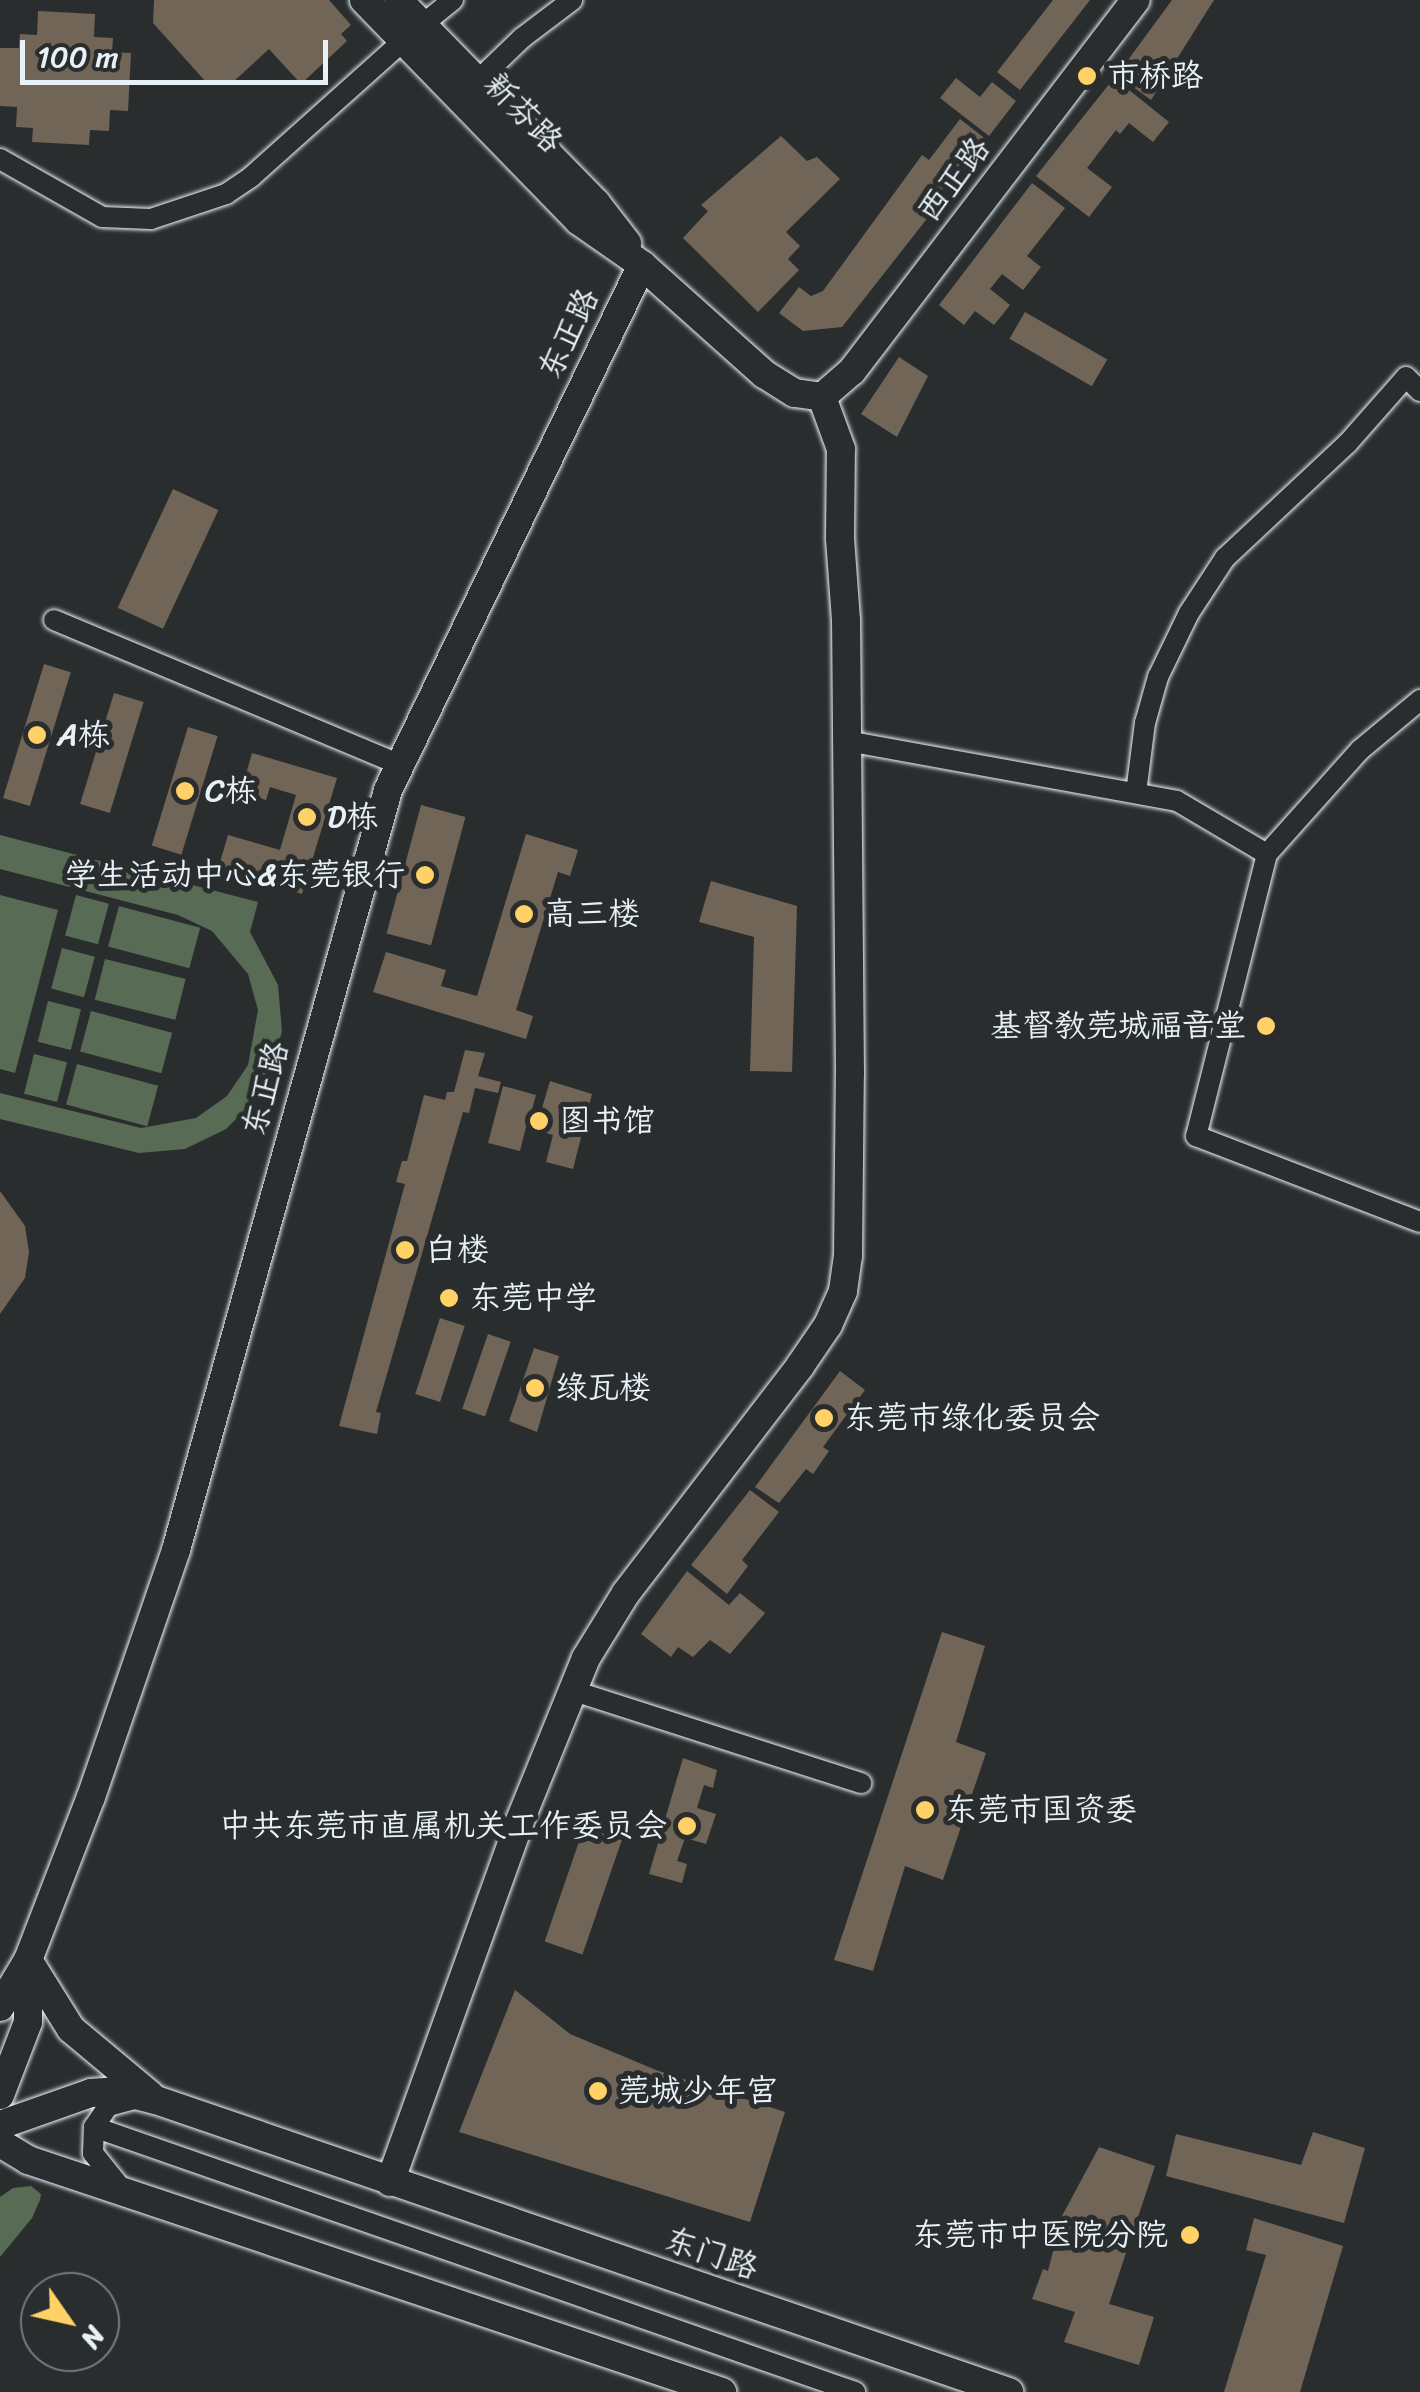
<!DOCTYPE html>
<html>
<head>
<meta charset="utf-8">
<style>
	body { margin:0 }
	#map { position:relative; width:1420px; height:2392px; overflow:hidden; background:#2a2d2e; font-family:Sriracha,"LXGW WenKai TC",sans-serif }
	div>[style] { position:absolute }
	.green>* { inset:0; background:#586b55; transform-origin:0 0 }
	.building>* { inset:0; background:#716557; transform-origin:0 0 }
	.roads { filter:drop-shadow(0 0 2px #e8f1f8) drop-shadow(0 0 2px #e8f1f8) }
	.street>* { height:20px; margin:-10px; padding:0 10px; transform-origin:10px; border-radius:10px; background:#2a2d2e }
	.secondary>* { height:28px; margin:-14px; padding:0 14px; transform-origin:14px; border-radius:14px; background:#2a2d2e }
	.dots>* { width:28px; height:28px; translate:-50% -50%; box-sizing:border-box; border:5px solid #2a2d2e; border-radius:50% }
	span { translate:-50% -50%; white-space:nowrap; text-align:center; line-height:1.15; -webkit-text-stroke:10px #2a2d2e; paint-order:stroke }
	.poi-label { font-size:32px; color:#e8f1f8 }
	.left { translate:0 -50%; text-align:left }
	.right { translate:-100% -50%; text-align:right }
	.street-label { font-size:32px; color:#e8f1f8 }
	.north { position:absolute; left:20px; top:2272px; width:100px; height:100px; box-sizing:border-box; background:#2a2d2e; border:2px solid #767b7f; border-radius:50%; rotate:124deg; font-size:28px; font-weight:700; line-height:40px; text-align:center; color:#e8f1f8 }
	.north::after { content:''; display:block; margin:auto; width:35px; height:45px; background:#ffd166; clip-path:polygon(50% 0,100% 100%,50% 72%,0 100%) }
	.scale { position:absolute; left:20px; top:40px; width:308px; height:45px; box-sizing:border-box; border:5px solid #e8f1f8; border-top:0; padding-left:12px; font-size:30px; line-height:35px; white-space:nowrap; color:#e8f1f8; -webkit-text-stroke:8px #2a2d2e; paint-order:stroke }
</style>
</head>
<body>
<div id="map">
	<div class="green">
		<div style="clip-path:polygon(0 835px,258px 902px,250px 932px,278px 985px,282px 1031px,270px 1076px,259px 1096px,226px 1129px,185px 1149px,139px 1153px,0 1119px,0 1093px,141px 1128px,196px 1118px,227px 1096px,248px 1065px,258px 1010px,248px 974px,212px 931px,178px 915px,0 869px)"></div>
		<div style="clip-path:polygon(0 895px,58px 910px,15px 1073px,0 1069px)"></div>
		<div style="left:76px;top:895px;width:34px;height:42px;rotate:15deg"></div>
		<div style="left:119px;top:906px;width:84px;height:42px;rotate:15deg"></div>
		<div style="left:62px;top:948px;width:34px;height:42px;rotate:15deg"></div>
		<div style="left:105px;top:959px;width:83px;height:42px;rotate:14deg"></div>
		<div style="left:48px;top:1001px;width:34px;height:42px;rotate:14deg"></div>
		<div style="left:91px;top:1011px;width:84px;height:42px;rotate:15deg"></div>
		<div style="left:34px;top:1054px;width:34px;height:41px;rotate:14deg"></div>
		<div style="left:77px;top:1064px;width:84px;height:42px;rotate:15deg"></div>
		<div style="clip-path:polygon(31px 2186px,41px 2194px,40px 2200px,32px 2218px,0 2257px,0 2197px,13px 2188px)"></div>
	</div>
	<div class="building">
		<div style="clip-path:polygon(154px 0,329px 0,351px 25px,341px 34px,347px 41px,301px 84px,269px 49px,232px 83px,206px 82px,153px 23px)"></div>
		<div style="clip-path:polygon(1053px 0,1090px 0,1020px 90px,997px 72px)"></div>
		<div style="clip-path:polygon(1172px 0,1214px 0,1151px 100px,1117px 75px)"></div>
		<div style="clip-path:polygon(38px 11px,95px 14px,94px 37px,113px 38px,112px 52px,131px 53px,128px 111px,110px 110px,109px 131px,90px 130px,89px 145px,32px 142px,33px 128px,16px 127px,17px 107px,0 106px,0 48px,19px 48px,20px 34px,37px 35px)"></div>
		<div style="clip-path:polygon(956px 78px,980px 97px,992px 82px,1016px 101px,989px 136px,940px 98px)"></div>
		<div style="clip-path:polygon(1114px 78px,1169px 122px,1153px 142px,1129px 123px,1120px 134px,1116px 130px,1087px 168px,1112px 187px,1089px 217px,1036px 176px)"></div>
		<div style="clip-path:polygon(960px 119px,987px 140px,956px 181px,952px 177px,928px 208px,933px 211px,842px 327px,803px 331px,779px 313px,799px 287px,811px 296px,823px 291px,922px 155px,929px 160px)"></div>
		<div style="clip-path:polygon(781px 136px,807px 161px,817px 157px,840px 179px,786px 232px,800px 246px,788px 259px,799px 270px,758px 312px,683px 238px,708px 211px,701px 205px)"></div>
		<div style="clip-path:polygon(1032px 183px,1065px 208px,1027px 256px,1041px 267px,1023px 290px,1002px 274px,990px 289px,1010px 305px,994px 325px,975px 311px,964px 325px,939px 305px)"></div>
		<div style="left:1025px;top:312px;width:95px;height:31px;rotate:30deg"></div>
		<div style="clip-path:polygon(899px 357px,928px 376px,897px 437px,861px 414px)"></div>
		<div style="left:173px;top:489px;width:50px;height:131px;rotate:25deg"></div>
		<div style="left:44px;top:664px;width:28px;height:140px;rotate:17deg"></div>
		<div style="left:114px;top:693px;width:31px;height:116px;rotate:17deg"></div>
		<div style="left:188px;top:727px;width:31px;height:124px;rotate:17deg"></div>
		<div style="clip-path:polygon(252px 753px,337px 778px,302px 894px,218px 869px,228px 835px,280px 850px,296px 795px,270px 787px,266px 800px,241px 792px)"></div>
		<div style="left:421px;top:805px;width:46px;height:133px;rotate:15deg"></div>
		<div style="clip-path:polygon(526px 834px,578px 850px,570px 876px,558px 872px,516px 1010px,533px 1016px,526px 1039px,373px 992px,386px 952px,446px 970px,441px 986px,477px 996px)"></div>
		<div style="clip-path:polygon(711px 881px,797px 906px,792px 1072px,750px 1071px,754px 937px,699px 922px)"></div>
		<div style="clip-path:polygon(465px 1050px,485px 1053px,478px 1076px,501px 1082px,498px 1093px,475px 1088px,469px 1113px,463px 1112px,376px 1412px,381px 1413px,377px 1434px,339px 1426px,405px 1184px,396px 1182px,402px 1161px,407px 1161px,424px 1095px,445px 1100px,447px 1092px,454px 1092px)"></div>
		<div style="clip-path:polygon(550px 1081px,592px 1094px,573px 1169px,546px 1162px,553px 1135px,526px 1127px,520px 1151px,488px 1143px,503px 1086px,536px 1095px,531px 1113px,540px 1115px)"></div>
		<div style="clip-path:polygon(0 1191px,25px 1226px,29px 1252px,25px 1278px,0 1314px)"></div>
		<div style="left:440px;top:1318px;width:26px;height:80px;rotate:18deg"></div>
		<div style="left:488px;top:1334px;width:24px;height:79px;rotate:19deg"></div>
		<div style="clip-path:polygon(534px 1348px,559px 1356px,537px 1432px,509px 1421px)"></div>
		<div style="clip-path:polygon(840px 1371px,865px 1390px,823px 1447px,829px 1451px,813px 1474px,806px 1469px,779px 1503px,755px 1487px)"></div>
		<div style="clip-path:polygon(750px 1490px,779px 1512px,742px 1560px,748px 1566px,727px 1594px,691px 1565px)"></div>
		<div style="clip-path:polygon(687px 1571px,729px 1605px,740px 1593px,765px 1613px,730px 1654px,710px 1640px,693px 1657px,678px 1647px,671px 1657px,641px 1634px)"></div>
		<div style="clip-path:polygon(942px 1632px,985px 1646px,956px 1742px,986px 1753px,943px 1880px,905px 1866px,873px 1971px,834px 1960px)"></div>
		<div style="clip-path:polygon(683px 1758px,717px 1770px,713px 1788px,704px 1785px,697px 1808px,716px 1814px,706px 1844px,685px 1838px,677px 1861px,687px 1864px,682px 1883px,649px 1874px)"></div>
		<div style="left:584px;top:1827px;width:40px;height:121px;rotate:19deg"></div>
		<div style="clip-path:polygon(515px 1990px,570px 2034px,656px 2070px,785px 2112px,750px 2222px,459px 2132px)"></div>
		<div style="clip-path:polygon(1313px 2132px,1365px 2148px,1344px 2223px,1166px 2176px,1176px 2134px,1301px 2165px)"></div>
		<div style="clip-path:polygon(1099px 2147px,1155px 2166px,1109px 2304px,1154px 2317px,1139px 2365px,1064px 2342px,1075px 2312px,1032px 2299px,1043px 2269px,1048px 2271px,1062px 2216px)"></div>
		<div style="clip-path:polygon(1254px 2218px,1343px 2246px,1300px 2392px,1224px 2392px,1266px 2255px,1246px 2250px)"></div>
	</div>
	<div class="roads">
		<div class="street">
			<div style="left:422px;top:25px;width:40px;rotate:-39deg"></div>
			<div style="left:468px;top:90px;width:75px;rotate:-43.9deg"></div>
			<div style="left:522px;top:38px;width:63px;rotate:-37.2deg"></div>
			<div style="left:0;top:159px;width:117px;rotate:29.6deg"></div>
			<div style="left:102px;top:217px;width:49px;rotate:2.3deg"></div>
			<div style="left:151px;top:219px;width:79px;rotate:-18.4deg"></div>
			<div style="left:226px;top:194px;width:30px;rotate:-34deg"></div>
			<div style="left:251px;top:177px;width:204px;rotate:-41.8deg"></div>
			<div style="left:54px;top:620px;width:373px;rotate:22.7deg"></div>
			<div style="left:847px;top:741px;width:335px;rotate:10.3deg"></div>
			<div style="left:1177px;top:801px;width:104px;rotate:30.5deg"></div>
			<div style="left:1267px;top:854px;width:291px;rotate:104.1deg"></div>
			<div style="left:1196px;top:1136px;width:240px;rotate:21deg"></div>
			<div style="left:1136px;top:793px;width:71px;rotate:-82.7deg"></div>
			<div style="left:1145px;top:723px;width:48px;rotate:-74.2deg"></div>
			<div style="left:1158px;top:677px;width:71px;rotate:-64.2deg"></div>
			<div style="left:1189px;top:613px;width:66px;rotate:-56.8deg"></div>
			<div style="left:1225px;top:558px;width:167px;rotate:-43.1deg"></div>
			<div style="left:1347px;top:444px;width:89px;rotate:-48.6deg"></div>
			<div style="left:1406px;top:377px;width:20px;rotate:45deg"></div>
			<div style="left:1267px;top:854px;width:140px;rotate:-48.2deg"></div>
			<div style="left:1360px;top:750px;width:78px;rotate:-39.8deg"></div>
			<div style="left:571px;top:1690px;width:305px;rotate:17.8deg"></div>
			<div style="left:94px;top:2127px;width:806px;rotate:19.2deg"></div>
			<div style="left:121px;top:2188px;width:45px;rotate:-128.7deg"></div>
			<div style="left:93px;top:2153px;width:26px;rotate:-88deg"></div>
			<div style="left:94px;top:2127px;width:25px;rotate:-56deg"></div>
			<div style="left:108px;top:2106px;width:27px;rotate:-15deg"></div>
		</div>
		<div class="secondary">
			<div style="left:364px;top:0;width:308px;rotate:45.8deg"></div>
			<div style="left:579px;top:221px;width:77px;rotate:34.9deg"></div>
			<div style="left:642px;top:265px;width:164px;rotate:41.8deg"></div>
			<div style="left:764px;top:374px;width:36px;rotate:32deg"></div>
			<div style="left:795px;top:393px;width:27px;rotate:8deg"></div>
			<div style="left:398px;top:0;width:284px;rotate:45.7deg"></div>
			<div style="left:596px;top:203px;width:51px;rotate:52.2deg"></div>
			<div style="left:822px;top:397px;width:40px;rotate:-41deg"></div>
			<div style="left:852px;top:371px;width:467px;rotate:-52.6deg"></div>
			<div style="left:28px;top:1960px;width:81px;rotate:58.1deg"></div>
			<div style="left:71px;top:2029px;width:103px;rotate:39.9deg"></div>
			<div style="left:0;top:2007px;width:55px;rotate:-59.2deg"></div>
			<div style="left:28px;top:1960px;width:175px;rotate:-68.9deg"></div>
			<div style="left:91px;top:1797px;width:261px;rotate:-71deg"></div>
			<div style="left:176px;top:1550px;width:789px;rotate:-74.41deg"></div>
			<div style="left:388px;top:790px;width:583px;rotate:-64.18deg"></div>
			<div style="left:0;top:2095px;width:78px;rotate:-69deg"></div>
			<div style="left:28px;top:2022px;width:55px;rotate:-90deg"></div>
			<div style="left:0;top:2125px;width:96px;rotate:-19.4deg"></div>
			<div style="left:91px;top:2093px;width:28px;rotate:-4deg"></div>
			<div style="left:119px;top:2091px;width:38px;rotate:14deg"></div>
			<div style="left:156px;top:2100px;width:902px;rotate:18.9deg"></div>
			<div style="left:0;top:2143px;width:33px;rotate:31deg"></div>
			<div style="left:28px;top:2160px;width:732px;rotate:18.48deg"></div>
			<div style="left:390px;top:2182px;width:381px;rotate:-70.2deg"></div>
			<div style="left:519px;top:1823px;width:178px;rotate:-67.9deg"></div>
			<div style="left:586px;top:1658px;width:76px;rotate:-58.4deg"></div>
			<div style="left:626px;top:1593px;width:286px;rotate:-52.5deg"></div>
			<div style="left:800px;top:1366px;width:50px;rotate:-55.7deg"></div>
			<div style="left:828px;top:1325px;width:37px;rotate:-66deg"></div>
			<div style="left:843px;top:1291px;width:35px;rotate:-82deg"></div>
			<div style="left:848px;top:1256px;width:182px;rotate:-89.4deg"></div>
			<div style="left:850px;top:1074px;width:454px;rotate:-90.5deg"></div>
			<div style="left:846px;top:620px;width:82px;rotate:-94.2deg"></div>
			<div style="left:840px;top:538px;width:89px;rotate:-89.4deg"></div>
			<div style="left:841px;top:449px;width:55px;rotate:-110.1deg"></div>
		</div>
	</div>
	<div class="dots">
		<div style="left:1087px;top:76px;background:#ffd166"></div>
		<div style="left:37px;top:735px;background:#ffd166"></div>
		<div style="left:185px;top:791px;background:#ffd166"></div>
		<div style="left:307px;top:817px;background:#ffd166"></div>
		<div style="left:425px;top:875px;background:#ffd166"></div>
		<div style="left:524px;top:914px;background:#ffd166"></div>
		<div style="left:1266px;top:1026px;background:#ffd166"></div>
		<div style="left:539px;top:1121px;background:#ffd166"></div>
		<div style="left:405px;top:1250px;background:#ffd166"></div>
		<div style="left:449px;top:1298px;background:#ffd166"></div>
		<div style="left:535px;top:1388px;background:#ffd166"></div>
		<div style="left:824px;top:1418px;background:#ffd166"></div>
		<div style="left:925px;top:1810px;background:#ffd166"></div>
		<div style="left:687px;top:1826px;background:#ffd166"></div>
		<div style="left:598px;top:2091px;background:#ffd166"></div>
		<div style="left:1190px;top:2235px;background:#ffd166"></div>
	</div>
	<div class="poi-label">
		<span class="left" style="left:1107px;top:76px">市桥路</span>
		<span class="left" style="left:57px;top:735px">A栋</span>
		<span class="left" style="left:205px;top:791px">C栋</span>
		<span class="left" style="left:327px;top:817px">D栋</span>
		<span class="right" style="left:405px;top:875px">学生活动中心&amp;东莞银行</span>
		<span class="left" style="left:544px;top:914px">高三楼</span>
		<span class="right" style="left:1246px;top:1026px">基督教莞城福音堂</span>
		<span class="left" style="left:559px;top:1121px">图书馆</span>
		<span class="left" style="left:425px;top:1250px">白楼</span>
		<span class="left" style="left:469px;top:1298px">东莞中学</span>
		<span class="left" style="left:555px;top:1388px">绿瓦楼</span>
		<span class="left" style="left:844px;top:1418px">东莞市绿化委员会</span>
		<span class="left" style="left:945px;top:1810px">东莞市国资委</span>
		<span class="right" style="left:667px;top:1826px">中共东莞市直属机关工作委员会</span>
		<span class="left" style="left:618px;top:2091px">莞城少年宫</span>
		<span class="right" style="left:1168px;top:2235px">东莞市中医院分院</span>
	</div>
	<div class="street-label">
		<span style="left:523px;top:113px;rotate:46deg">新芬路</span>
		<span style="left:954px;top:180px;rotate:-53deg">西正路</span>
		<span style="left:569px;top:334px;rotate:-64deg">东正路</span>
		<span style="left:266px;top:1089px;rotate:-75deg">东正路</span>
		<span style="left:711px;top:2254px;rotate:19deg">东门路</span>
	</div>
	<div class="north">N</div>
	<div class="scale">100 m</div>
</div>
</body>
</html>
